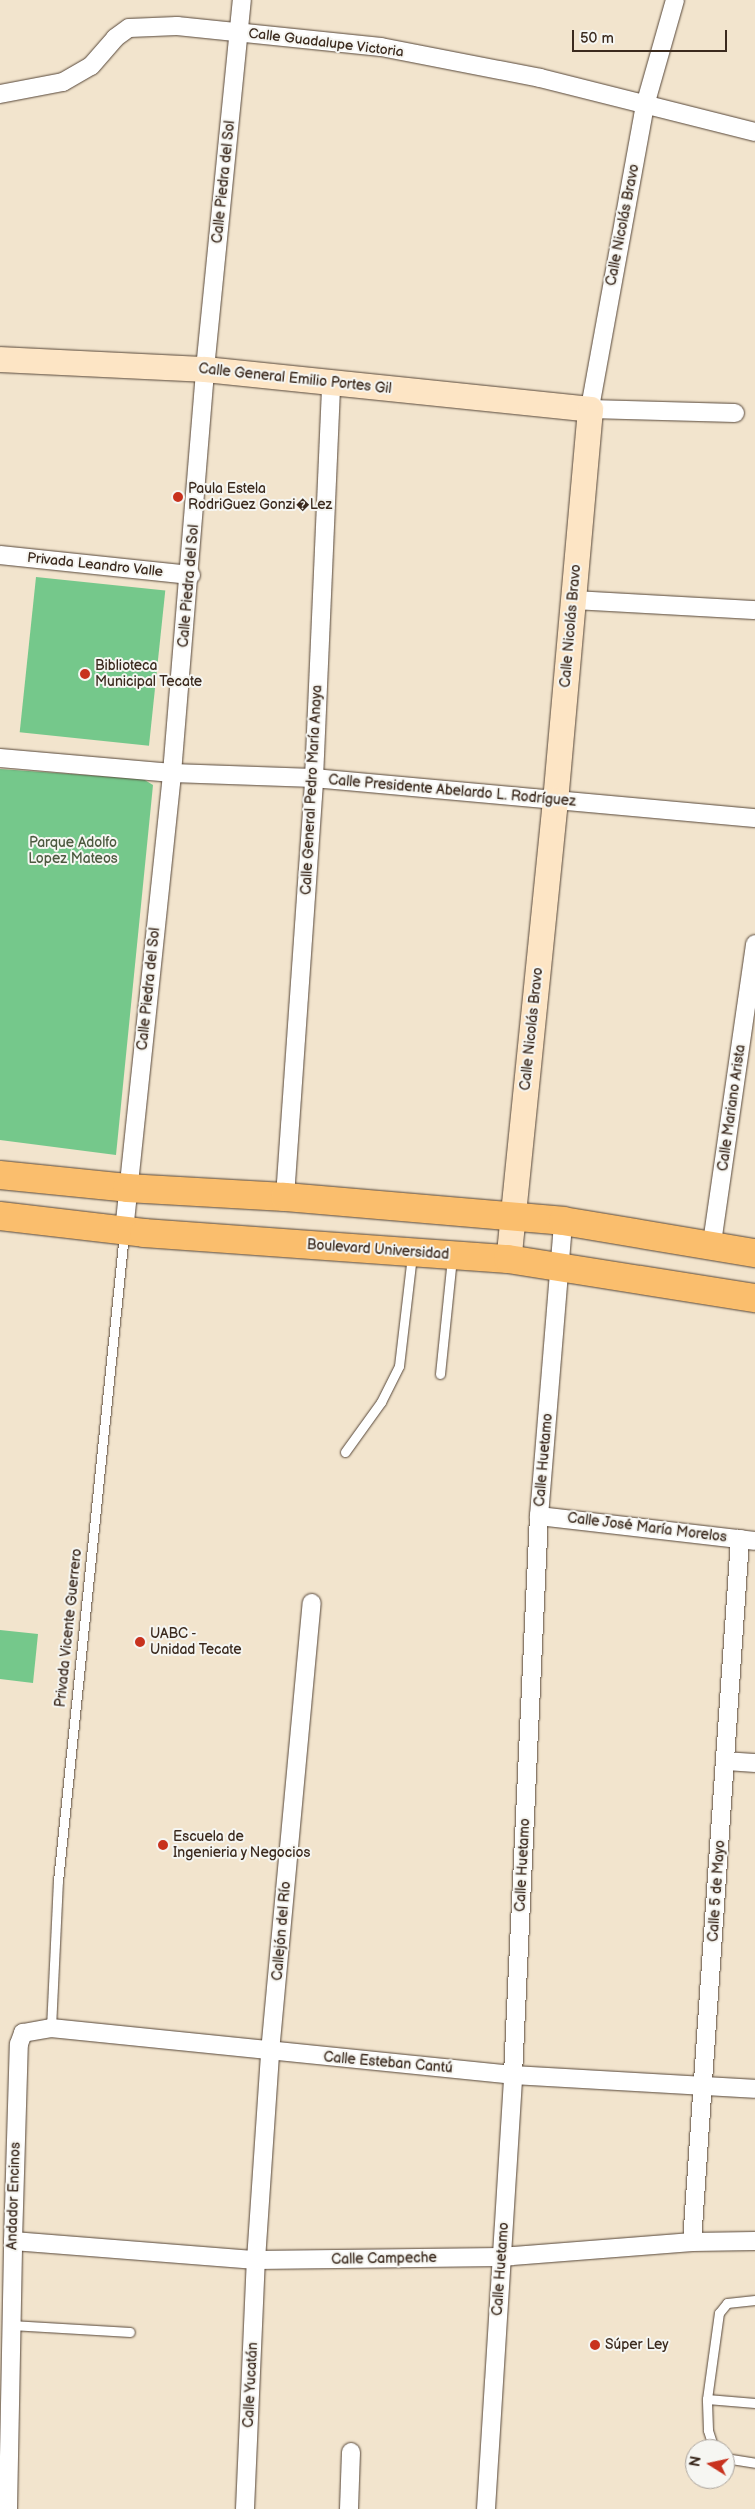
<!DOCTYPE html>
<html>
<head>
<meta charset="utf-8">
<style>
	body { margin:0 }
	#map { position:relative; width:755px; height:2509px; overflow:hidden; background:#f2e4cd; font-family:"Balsamiq Sans",sans-serif }
	div>[style] { position:absolute }
	.green>* { inset:0; background:#75c88b; transform-origin:0 0 }
	.roads { filter:drop-shadow(0 0 1px #564638) drop-shadow(0 0 1px #564638) }
	.lane>* { height:9px; margin:-4.5px; padding:0 4.5px; transform-origin:4.5px; border-radius:4.5px; background:#fff }
	.street>* { height:18px; margin:-9px; padding:0 9px; transform-origin:9px; border-radius:9px; background:#fff }
	.secondary>* { height:25px; margin:-12.5px; padding:0 12.5px; transform-origin:12.5px; border-radius:12.5px; background:#fde5c5 }
	.primary>* { height:28px; margin:-14px; padding:0 14px; transform-origin:14px; border-radius:14px; background:#fabe6d }
	.dots>* { width:14px; height:14px; translate:-50% -50%; box-sizing:border-box; border:2px solid #f6f6f2; border-radius:50% }
	span { translate:-50% -50%; white-space:nowrap; text-align:center; line-height:1.15; -webkit-text-stroke:4px #f6f6f2; paint-order:stroke }
	.street-label { font-size:14px; color:#3b2a1e }
	.poi-label { font-size:14px; color:#3b2a1e }
	.left { translate:0 -50%; text-align:left }
	.park-label { font-size:14px; color:#4c593f }
	.north { position:absolute; left:685px; top:2439px; width:50px; height:50px; box-sizing:border-box; background:#f6f6f2; border:1px solid #aba49d; border-radius:50%; rotate:280deg; font-size:14px; font-weight:700; line-height:20px; text-align:center; color:#3b2a1e }
	.north::after { content:''; display:block; margin:auto; width:18px; height:22px; background:#c8321e; clip-path:polygon(50% 0,100% 100%,50% 72%,0 100%) }
	.scale { position:absolute; left:572px; top:30px; width:155px; height:22px; box-sizing:border-box; border:2px solid #3b2a1e; border-top:0; padding-left:6px; font-size:15px; line-height:18px; white-space:nowrap; color:#3b2a1e; -webkit-text-stroke:4px #f6f6f2; paint-order:stroke }
</style>
</head>
<body>
<div id="map">
	<div class="green">
		<div style="left:36px;top:577px;width:130px;height:156px;rotate:6deg"></div>
		<div style="clip-path:polygon(0 769px,143px 779px,153px 785px,116px 1155px,0 1140px)"></div>
		<div style="clip-path:polygon(0 1630px,38px 1634px,33px 1683px,0 1679px)"></div>
	</div>
	<div class="roads">
		<div class="lane">
			<div style="left:440px;top:1374px;width:117px;rotate:-84.1deg"></div>
			<div style="left:345px;top:1452px;width:62px;rotate:-54.2deg"></div>
			<div style="left:381px;top:1402px;width:40px;rotate:-63.4deg"></div>
			<div style="left:399px;top:1366px;width:112px;rotate:-83.3deg"></div>
			<div style="left:51px;top:2028px;width:147px;rotate:-87.3deg"></div>
			<div style="left:58px;top:1881px;width:650px;rotate:-84.18deg"></div>
			<div style="left:11px;top:2325px;width:119px;rotate:3.4deg"></div>
			<div style="left:707px;top:2399px;width:48px;rotate:4.8deg"></div>
			<div style="left:714px;top:2449px;width:20px;rotate:-108deg"></div>
			<div style="left:708px;top:2430px;width:31px;rotate:-92deg"></div>
			<div style="left:707px;top:2399px;width:87px;rotate:-82.1deg"></div>
			<div style="left:719px;top:2313px;width:13px;rotate:-51deg"></div>
			<div style="left:727px;top:2303px;width:28px;rotate:-6deg"></div>
			<div style="left:725px;top:2458px;width:30px;rotate:9deg"></div>
		</div>
		<div class="street">
			<div style="left:675px;top:0;width:109px;rotate:105.9deg"></div>
			<div style="left:645px;top:105px;width:309px;rotate:100.3deg"></div>
			<div style="left:590px;top:409px;width:145px;rotate:1.6deg"></div>
			<div style="left:0;top:94px;width:64px;rotate:-10.8deg"></div>
			<div style="left:63px;top:82px;width:32px;rotate:-30deg"></div>
			<div style="left:91px;top:66px;width:37px;rotate:-49deg"></div>
			<div style="left:115px;top:38px;width:17px;rotate:-36deg"></div>
			<div style="left:129px;top:28px;width:48px;rotate:-2.4deg"></div>
			<div style="left:177px;top:26px;width:205px;rotate:5.9deg"></div>
			<div style="left:381px;top:47px;width:162px;rotate:11deg"></div>
			<div style="left:540px;top:78px;width:222px;rotate:14.1deg"></div>
			<div style="left:0;top:555px;width:192px;rotate:6deg"></div>
			<div style="left:574px;top:600px;width:181px;rotate:3.2deg"></div>
			<div style="left:0;top:758px;width:173px;rotate:5deg"></div>
			<div style="left:172px;top:773px;width:142px;rotate:2deg"></div>
			<div style="left:314px;top:778px;width:443px;rotate:5.2deg"></div>
			<div style="left:285px;top:1197px;width:420px;rotate:-86deg"></div>
			<div style="left:314px;top:778px;width:396px;rotate:-87.5deg"></div>
			<div style="left:124px;top:1231px;width:461px;rotate:-84deg"></div>
			<div style="left:172px;top:773px;width:405px;rotate:-85.3deg"></div>
			<div style="left:205px;top:369px;width:371px;rotate:-84.3deg"></div>
			<div style="left:712px;top:1243px;width:302px;rotate:-81.8deg"></div>
			<div style="left:539px;top:1516px;width:217px;rotate:6.6deg"></div>
			<div style="left:725px;top:1761px;width:30px;rotate:4deg"></div>
			<div style="left:13px;top:2241px;width:244px;rotate:4.5deg"></div>
			<div style="left:256px;top:2260px;width:245px;rotate:-0.7deg"></div>
			<div style="left:501px;top:2257px;width:192px;rotate:-4.5deg"></div>
			<div style="left:692px;top:2242px;width:63px;rotate:-0.9deg"></div>
			<div style="left:692px;top:2242px;width:705px;rotate:-86.09deg"></div>
			<div style="left:8px;top:2509px;width:268px;rotate:-88.9deg"></div>
			<div style="left:13px;top:2241px;width:197px;rotate:-88.3deg"></div>
			<div style="left:19px;top:2044px;width:12px;rotate:-70deg"></div>
			<div style="left:23px;top:2033px;width:28px;rotate:-10deg"></div>
			<div style="left:51px;top:2028px;width:464px;rotate:5.8deg"></div>
			<div style="left:513px;top:2075px;width:242px;rotate:3.3deg"></div>
			<div style="left:245px;top:2509px;width:249px;rotate:-87.5deg"></div>
			<div style="left:256px;top:2260px;width:208px;rotate:-86.1deg"></div>
			<div style="left:270px;top:2052px;width:451px;rotate:-84.7deg"></div>
			<div style="left:349px;top:2509px;width:57px;rotate:-88deg"></div>
			<div style="left:486px;top:2509px;width:435px;rotate:-86.4deg"></div>
			<div style="left:513px;top:2075px;width:560px;rotate:-87.34deg"></div>
			<div style="left:539px;top:1516px;width:296px;rotate:-85.3deg"></div>
		</div>
		<div class="secondary">
			<div style="left:0;top:359px;width:205px;rotate:2.8deg"></div>
			<div style="left:205px;top:369px;width:387px;rotate:5.9deg"></div>
			<div style="left:590px;top:409px;width:393px;rotate:95.1deg"></div>
			<div style="left:555px;top:800px;width:461px;rotate:95.8deg"></div>
		</div>
		<div class="primary">
			<div style="left:0;top:1175px;width:128px;rotate:5.8deg"></div>
			<div style="left:127px;top:1188px;width:158px;rotate:3.3deg"></div>
			<div style="left:285px;top:1197px;width:279px;rotate:4.9deg"></div>
			<div style="left:563px;top:1221px;width:195px;rotate:9.5deg"></div>
			<div style="left:0;top:1216px;width:145px;rotate:6.7deg"></div>
			<div style="left:144px;top:1233px;width:365px;rotate:4.1deg"></div>
			<div style="left:508px;top:1259px;width:250px;rotate:9deg"></div>
		</div>
	</div>
	<div class="dots">
		<div style="left:178px;top:497px;background:#c8321e"></div>
		<div style="left:85px;top:674px;background:#c8321e"></div>
		<div style="left:140px;top:1642px;background:#c8321e"></div>
		<div style="left:163px;top:1845px;background:#c8321e"></div>
		<div style="left:595px;top:2345px;background:#c8321e"></div>
	</div>
	<div class="street-label">
		<span style="left:326px;top:43px;rotate:7deg">Calle Guadalupe Victoria</span>
		<span style="left:224px;top:182px;rotate:-84deg">Calle Piedra del Sol</span>
		<span style="left:623px;top:225px;rotate:-79deg">Calle Nicolás Bravo</span>
		<span style="left:295px;top:379px;rotate:6deg">Calle General Emilio Portes Gil</span>
		<span style="left:95px;top:565px;rotate:6deg">Privada Leandro Valle</span>
		<span style="left:189px;top:586px;rotate:-85deg">Calle Piedra del Sol</span>
		<span style="left:571px;top:626px;rotate:-85deg">Calle Nicolás Bravo</span>
		<span style="left:312px;top:790px;rotate:-87deg">Calle General Pedro María Anaya</span>
		<span style="left:452px;top:791px;rotate:5deg">Calle Presidente Abelardo L. Rodríguez</span>
		<span style="left:149px;top:989px;rotate:-84deg">Calle Piedra del Sol</span>
		<span style="left:532px;top:1029px;rotate:-84deg">Calle Nicolás Bravo</span>
		<span style="left:732px;top:1108px;rotate:-82deg">Calle Mariano Arista</span>
		<span style="left:378px;top:1250px;rotate:4deg">Boulevard Universidad</span>
		<span style="left:544px;top:1460px;rotate:-85deg">Calle Huetamo</span>
		<span style="left:647px;top:1528px;rotate:7deg">Calle José María Morelos</span>
		<span style="left:69px;top:1628px;rotate:-84deg">Privada Vicente Guerrero</span>
		<span style="left:523px;top:1865px;rotate:-87deg">Calle Huetamo</span>
		<span style="left:717px;top:1891px;rotate:-86deg">Calle 5 de Mayo</span>
		<span style="left:282px;top:1931px;rotate:-85deg">Callejón del Río</span>
		<span style="left:388px;top:2063px;rotate:5deg">Calle Esteban Cantú</span>
		<span style="left:14px;top:2196px;rotate:-88deg">Andador Encinos</span>
		<span style="left:384px;top:2259px;rotate:-1deg">Calle Campeche</span>
		<span style="left:501px;top:2269px;rotate:-86deg">Calle Huetamo</span>
		<span style="left:251px;top:2385px;rotate:-87deg">Calle Yucatán</span>
	</div>
	<div class="poi-label">
		<span class="left" style="left:188px;top:497px">Paula Estela<br>RodriGuez Gonzi�Lez</span>
		<span class="left" style="left:95px;top:674px">Biblioteca<br>Municipal Tecate</span>
		<span class="left" style="left:150px;top:1642px">UABC -<br>Unidad Tecate</span>
		<span class="left" style="left:173px;top:1845px">Escuela de<br>Ingenieria y Negocios</span>
		<span class="left" style="left:605px;top:2345px">Súper Ley</span>
	</div>
	<div class="park-label">
		<span style="left:73px;top:851px">Parque Adolfo<br>Lopez Mateos</span>
	</div>
	<div class="north">N</div>
	<div class="scale">50 m</div>
</div>
</body>
</html>
